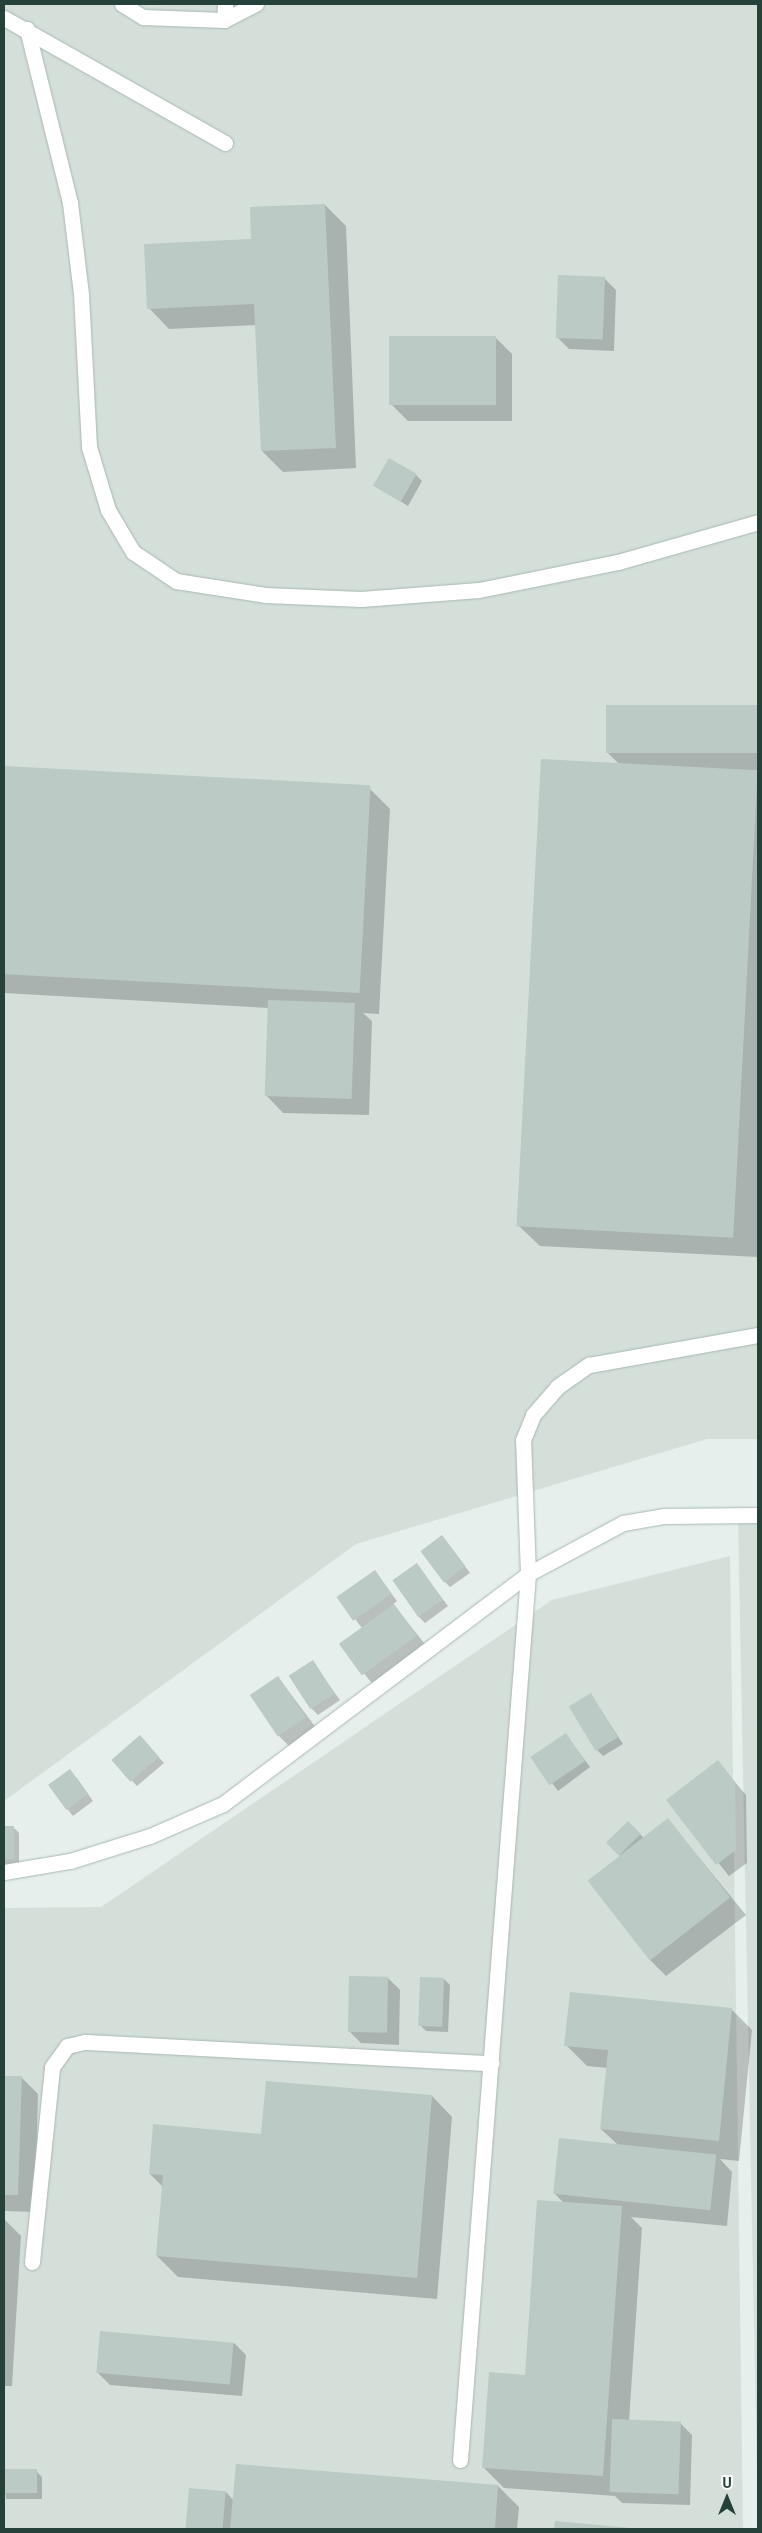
<!DOCTYPE html>
<html>
<head>
<meta charset="utf-8">
<style>
	body { margin:0 }
	#map { position:relative; width:762px; height:2533px; overflow:hidden; background:#e6efeb; font-family:Roboto,sans-serif }
	div>[style] { position:absolute }
	.built>* { inset:0; background:#d4dfda }
	.shadow>* { inset:0; background:#0003; transform-origin:0 0 }
	.building>* { inset:0; background:#bbcac4; transform-origin:0 0 }
	.roads { filter:drop-shadow(0 0 1px #a8b8b2) drop-shadow(0 0 1px #a8b8b2) }
	.lane>* { height:15px; margin:-7.5px; padding:0 7.5px; transform-origin:7.5px; border-radius:7.5px; background:#fff }
	span { translate:-50% -50%; white-space:nowrap; text-align:center; line-height:1.15; -webkit-text-stroke:5px #f7fbf9; paint-order:stroke }
	.frame { position:absolute; inset:0; border:5px solid #24423a; pointer-events:none }
	.north { position:absolute; left:702px; top:2473px; width:50px; height:50px; -webkit-text-stroke:4px #f7fbf9; paint-order:stroke; rotate:0deg; font-size:14px; font-weight:700; line-height:20px; text-align:center; color:#24423a }
	.north::after { content:''; display:block; margin:auto; width:18px; height:22px; background:#24423a; clip-path:polygon(50% 0,100% 100%,50% 72%,0 100%) }
</style>
</head>
<body>
<div id="map">
	<div class="built">
		<div style="clip-path:polygon(4px 4px,758px 4px,758px 1439px,707px 1439px,356px 1544px,4px 1801px)"></div>
		<div style="clip-path:polygon(738px 1519px,758px 1519px,758px 2529px)"></div>
		<div style="clip-path:polygon(730px 1556px,743px 2529px,4px 2529px,4px 1908px,101px 1907px,552px 1600px)"></div>
	</div>
	<div class="shadow">
		<div style="clip-path:polygon(325px 205px,346px 226px,356px 468px,283px 472px,262px 451px,256px 325px,169px 329px,149px 308px,253px 240px)"></div>
		<div style="clip-path:polygon(604px 278px,616px 290px,614px 351px,569px 349px,557px 337px)"></div>
		<div style="clip-path:polygon(495px 337px,512px 354px,512px 421px,408px 421px,391px 404px)"></div>
		<div style="clip-path:polygon(416px 475px,422px 481px,408px 506px,375px 486px)"></div>
		<div style="clip-path:polygon(607px 706px,758px 707px,758px 1257px,540px 1246px,519px 1226px,619px 764px,607px 752px)"></div>
		<div style="clip-path:polygon(4px 768px,369px 788px,390px 809px,379px 1014px,363px 1013px,372px 1021px,369px 1115px,283px 1113px,266px 1095px,269px 1008px,4px 993px)"></div>
		<div style="clip-path:polygon(442px 1536px,470px 1573px,450px 1587px,444px 1581px)"></div>
		<div style="clip-path:polygon(416px 1564px,448px 1606px,425px 1623px,419px 1617px)"></div>
		<div style="clip-path:polygon(375px 1572px,397px 1601px,393px 1604px,428px 1648px,374px 1686px,340px 1643px,362px 1628px,338px 1597px)"></div>
		<div style="clip-path:polygon(312px 1662px,340px 1700px,318px 1715px,312px 1709px)"></div>
		<div style="clip-path:polygon(278px 1677px,317px 1729px,290px 1747px,278px 1735px)"></div>
		<div style="clip-path:polygon(591px 1695px,623px 1744px,603px 1756px,597px 1750px)"></div>
		<div style="left:566px;top:1735px;width:40px;height:40px;rotate:53deg"></div>
		<div style="clip-path:polygon(146px 1743px,164px 1763px,137px 1786px,113px 1760px)"></div>
		<div style="clip-path:polygon(718px 1762px,746px 1795px,747px 1863px,729px 1876px,668px 1800px)"></div>
		<div style="clip-path:polygon(76px 1777px,93px 1801px,73px 1816px,49px 1786px)"></div>
		<div style="clip-path:polygon(668px 1820px,746px 1915px,666px 1976px,649px 1959px,621px 1856px,607px 1842px,628px 1822px,644px 1838px)"></div>
		<div style="clip-path:polygon(4px 1827px,13px 1827px,19px 1833px,19px 1864px,4px 1865px)"></div>
		<div style="clip-path:polygon(388px 1978px,400px 1990px,399px 2045px,361px 2043px,349px 2031px)"></div>
		<div style="clip-path:polygon(444px 1979px,450px 1985px,448px 2032px,426px 2031px,420px 2025px)"></div>
		<div style="clip-path:polygon(731px 2009px,752px 2030px,739px 2161px,720px 2159px,732px 2172px,727px 2226px,631px 2217px,642px 2228px,629px 2421px,680px 2423px,692px 2435px,690px 2505px,622px 2503px,615px 2496px,504px 2488px,483px 2467px,526px 2376px,564px 2203px,555px 2194px,618px 2145px,601px 2129px,608px 2068px,587px 2066px,566px 2045px)"></div>
		<div style="clip-path:polygon(4px 2077px,21px 2077px,38px 2094px,35px 2212px,4px 2211px)"></div>
		<div style="clip-path:polygon(432px 2096px,452px 2117px,437px 2299px,178px 2277px,157px 2256px,163px 2187px,150px 2174px,262px 2135px)"></div>
		<div style="clip-path:polygon(4px 2219px,21px 2236px,12px 2386px,4px 2386px)"></div>
		<div style="clip-path:polygon(234px 2343px,246px 2355px,242px 2396px,110px 2385px,98px 2373px)"></div>
		<div style="clip-path:polygon(4px 2470px,36px 2471px,42px 2477px,42px 2499px,6px 2499px)"></div>
		<div style="clip-path:polygon(498px 2486px,519px 2507px,517px 2529px,188px 2529px,191px 2489px,226px 2492px,234px 2501px)"></div>
		<div style="clip-path:polygon(556px 2522px,630px 2529px,555px 2529px)"></div>
	</div>
	<div class="building">
		<div style="clip-path:polygon(325px 204px,336px 448px,261px 451px,254px 304px,147px 309px,144px 244px,251px 239px,250px 207px)"></div>
		<div style="left:558px;top:275px;width:47px;height:63px;rotate:2deg"></div>
		<div style="left:389px;top:336px;width:107px;height:69px"></div>
		<div style="left:389px;top:458px;width:32px;height:32px;rotate:30deg"></div>
		<div style="left:606px;top:705px;width:152px;height:48px"></div>
		<div style="left:541px;top:759px;width:217px;height:468px;rotate:3deg"></div>
		<div style="left:4px;top:766px;width:367px;height:208px;rotate:3deg"></div>
		<div style="left:268px;top:1000px;width:87px;height:96px;rotate:2deg"></div>
		<div style="left:442px;top:1535px;width:39px;height:27px;rotate:53deg"></div>
		<div style="left:417px;top:1563px;width:45px;height:30px;rotate:55deg"></div>
		<div style="left:375px;top:1570px;width:29px;height:47px;rotate:55deg"></div>
		<div style="left:394px;top:1604px;width:39px;height:68px;rotate:54deg"></div>
		<div style="left:313px;top:1660px;width:40px;height:29px;rotate:57deg"></div>
		<div style="left:278px;top:1676px;width:50px;height:34px;rotate:56deg"></div>
		<div style="left:591px;top:1693px;width:52px;height:26px;rotate:59deg"></div>
		<div style="left:566px;top:1733px;width:34px;height:43px;rotate:56deg"></div>
		<div style="left:140px;top:1735px;width:29px;height:38px;rotate:49deg"></div>
		<div style="clip-path:polygon(718px 1760px,735px 1782px,736px 1850px,716px 1865px,666px 1800px)"></div>
		<div style="left:70px;top:1769px;width:31px;height:27px;rotate:54deg"></div>
		<div style="left:668px;top:1818px;width:101px;height:102px;rotate:52deg"></div>
		<div style="left:628px;top:1821px;width:18px;height:31px;rotate:45deg"></div>
		<div style="left:4px;top:1826px;width:10px;height:33px"></div>
		<div style="left:349px;top:1976px;width:39px;height:56px;rotate:1deg"></div>
		<div style="left:420px;top:1977px;width:24px;height:49px;rotate:2deg"></div>
		<div style="clip-path:polygon(570px 1992px,732px 2008px,719px 2141px,600px 2129px,608px 2050px,564px 2046px)"></div>
		<div style="clip-path:polygon(4px 2076px,22px 2076px,18px 2195px,4px 2195px)"></div>
		<div style="clip-path:polygon(266px 2081px,432px 2095px,417px 2278px,156px 2256px,163px 2175px,149px 2174px,153px 2124px,261px 2134px)"></div>
		<div style="left:559px;top:2138px;width:158px;height:56px;rotate:6deg"></div>
		<div style="clip-path:polygon(537px 2200px,622px 2206px,603px 2476px,482px 2468px,489px 2372px,525px 2375px)"></div>
		<div style="left:100px;top:2331px;width:134px;height:42px;rotate:5deg"></div>
		<div style="left:612px;top:2419px;width:69px;height:73px;rotate:2deg"></div>
		<div style="clip-path:polygon(236px 2464px,498px 2485px,495px 2529px,230px 2529px)"></div>
		<div style="left:4px;top:2469px;width:33px;height:24px"></div>
		<div style="left:189px;top:2488px;width:37px;height:41px;rotate:5deg"></div>
		<div style="clip-path:polygon(555px 2521px,630px 2528px,630px 2529px,554px 2529px)"></div>
	</div>
	<div class="roads">
		<div class="lane">
			<div style="left:122px;top:4px;width:25px;rotate:32deg"></div>
			<div style="left:143px;top:17px;width:81px;rotate:2.1deg"></div>
			<div style="left:224px;top:20px;width:36px;rotate:-27deg"></div>
			<div style="left:4px;top:18px;width:254px;rotate:29.5deg"></div>
			<div style="left:224px;top:20px;width:16px;rotate:-86deg"></div>
			<div style="left:27px;top:29px;width:179px;rotate:76.1deg"></div>
			<div style="left:70px;top:203px;width:92px;rotate:83.1deg"></div>
			<div style="left:81px;top:294px;width:153px;rotate:87deg"></div>
			<div style="left:89px;top:447px;width:66px;rotate:73.2deg"></div>
			<div style="left:108px;top:510px;width:49px;rotate:59.2deg"></div>
			<div style="left:133px;top:552px;width:52px;rotate:34deg"></div>
			<div style="left:176px;top:581px;width:90px;rotate:8.9deg"></div>
			<div style="left:265px;top:595px;width:96px;rotate:2.4deg"></div>
			<div style="left:361px;top:599px;width:118px;rotate:-4.4deg"></div>
			<div style="left:479px;top:590px;width:142px;rotate:-11.4deg"></div>
			<div style="left:618px;top:562px;width:146px;rotate:-15.9deg"></div>
			<div style="left:4px;top:1872px;width:67px;rotate:-9.5deg"></div>
			<div style="left:70px;top:1861px;width:84px;rotate:-17.4deg"></div>
			<div style="left:150px;top:1836px;width:80px;rotate:-23.7deg"></div>
			<div style="left:223px;top:1804px;width:382px;rotate:-37deg"></div>
			<div style="left:528px;top:1574px;width:108px;rotate:-28.2deg"></div>
			<div style="left:623px;top:1523px;width:42px;rotate:-9.7deg"></div>
			<div style="left:664px;top:1516px;width:94px;rotate:-0.6deg"></div>
			<div style="left:32px;top:2262px;width:196px;rotate:-84.1deg"></div>
			<div style="left:52px;top:2067px;width:26px;rotate:-54deg"></div>
			<div style="left:67px;top:2046px;width:18px;rotate:-13deg"></div>
			<div style="left:85px;top:2042px;width:407px;rotate:3deg"></div>
			<div style="left:460px;top:2460px;width:889px;rotate:-85.61deg"></div>
			<div style="left:528px;top:1574px;width:134px;rotate:-92.1deg"></div>
			<div style="left:523px;top:1440px;width:27px;rotate:-68deg"></div>
			<div style="left:533px;top:1415px;width:37px;rotate:-49deg"></div>
			<div style="left:557px;top:1387px;width:39px;rotate:-35deg"></div>
			<div style="left:589px;top:1365px;width:172px;rotate:-10.1deg"></div>
		</div>
	</div>
	<div class="frame"></div>
	<div class="north">U</div>
</div>
</body>
</html>
